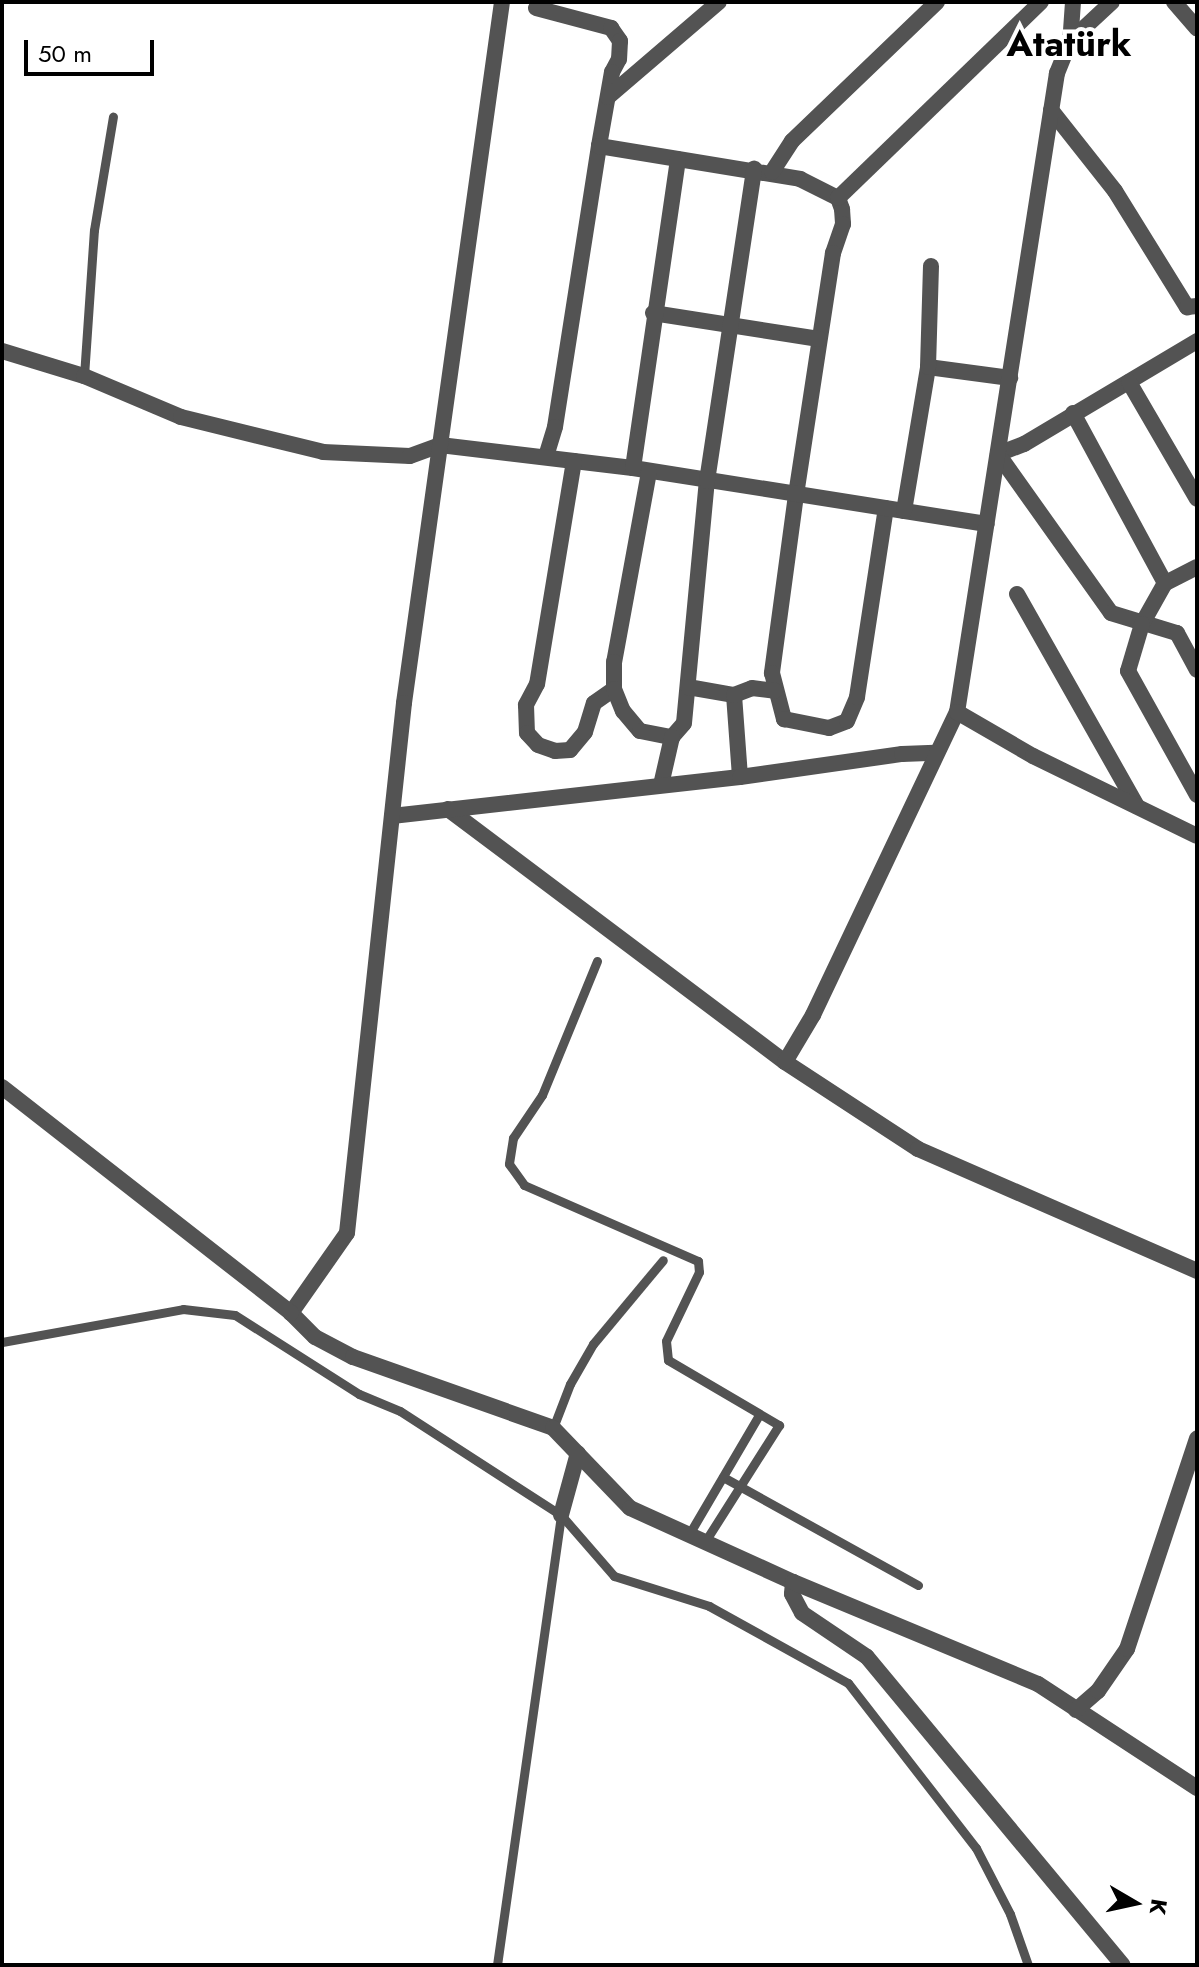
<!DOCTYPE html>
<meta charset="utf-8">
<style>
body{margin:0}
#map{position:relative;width:1199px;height:1967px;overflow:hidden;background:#fff;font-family:Jost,sans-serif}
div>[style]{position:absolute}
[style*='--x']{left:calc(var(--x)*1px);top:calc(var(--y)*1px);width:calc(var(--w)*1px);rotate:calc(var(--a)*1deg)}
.service>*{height:9px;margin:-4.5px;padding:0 4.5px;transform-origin:4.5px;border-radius:4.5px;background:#535353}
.minor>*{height:16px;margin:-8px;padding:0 8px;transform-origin:8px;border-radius:8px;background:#535353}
.tertiary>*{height:16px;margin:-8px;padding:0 8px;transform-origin:8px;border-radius:8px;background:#535353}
span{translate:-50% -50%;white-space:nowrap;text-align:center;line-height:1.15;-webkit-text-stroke:8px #fff;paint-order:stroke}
.district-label{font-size:36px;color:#000;font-weight:700}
.frame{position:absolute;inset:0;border:4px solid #000;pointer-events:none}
.north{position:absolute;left:1095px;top:1863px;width:80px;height:80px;-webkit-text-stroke:6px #fff;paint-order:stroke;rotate:99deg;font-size:22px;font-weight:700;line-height:32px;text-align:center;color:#000}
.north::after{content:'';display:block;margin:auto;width:28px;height:36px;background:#000;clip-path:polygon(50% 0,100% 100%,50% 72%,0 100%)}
.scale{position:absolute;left:24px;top:40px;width:130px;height:36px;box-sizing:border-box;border:4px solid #000;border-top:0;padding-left:10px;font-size:24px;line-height:28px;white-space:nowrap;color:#000;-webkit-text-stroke:6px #fff;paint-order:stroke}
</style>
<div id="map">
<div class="service">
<i style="--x:84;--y:376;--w:146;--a:-86.1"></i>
<i style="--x:94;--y:230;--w:115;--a:-80.5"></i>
<i style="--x:597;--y:961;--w:145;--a:112.3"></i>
<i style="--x:542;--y:1095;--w:52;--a:124"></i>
<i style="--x:513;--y:1138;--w:26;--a:99"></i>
<i style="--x:509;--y:1164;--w:26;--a:54"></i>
<i style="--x:524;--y:1185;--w:190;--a:23.6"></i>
<i style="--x:698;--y:1261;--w:11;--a:85"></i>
<i style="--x:699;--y:1272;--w:76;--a:115.6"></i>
<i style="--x:666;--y:1341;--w:19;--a:84"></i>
<i style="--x:668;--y:1360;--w:129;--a:30.4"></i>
<i style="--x:779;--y:1425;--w:140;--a:122.4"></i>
<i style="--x:2;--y:1342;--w:184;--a:-10.3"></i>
<i style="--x:183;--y:1309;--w:52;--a:6.6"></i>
<i style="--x:235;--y:1315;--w:147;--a:32.5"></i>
<i style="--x:359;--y:1394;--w:44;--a:22.5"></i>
<i style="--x:400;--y:1411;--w:192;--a:32.9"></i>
<i style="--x:561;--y:1515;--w:81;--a:49"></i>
<i style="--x:614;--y:1576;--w:100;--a:17.5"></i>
<i style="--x:709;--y:1606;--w:159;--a:29"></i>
<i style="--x:848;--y:1683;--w:209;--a:52.2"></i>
<i style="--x:976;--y:1848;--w:74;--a:62.7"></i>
<i style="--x:1010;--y:1914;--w:54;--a:70.6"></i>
<i style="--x:553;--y:1428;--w:47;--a:-68.9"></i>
<i style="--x:570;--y:1384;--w:46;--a:-60.1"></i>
<i style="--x:593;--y:1344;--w:109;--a:-50.2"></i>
<i style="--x:723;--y:1477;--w:223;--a:29"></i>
<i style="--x:688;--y:1536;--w:140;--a:-59.6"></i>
<i style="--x:497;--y:1965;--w:455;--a:-81.9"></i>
</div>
<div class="minor">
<i style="--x:1174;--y:2;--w:35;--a:49"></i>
<i style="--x:536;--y:8;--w:78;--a:14.9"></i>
<i style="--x:611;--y:28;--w:16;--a:55"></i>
<i style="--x:620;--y:41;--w:18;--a:93"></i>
<i style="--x:619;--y:59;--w:15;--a:118"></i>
<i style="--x:612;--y:72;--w:75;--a:100"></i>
<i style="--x:599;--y:146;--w:284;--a:98.9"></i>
<i style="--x:555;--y:427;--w:31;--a:107"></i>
<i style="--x:1070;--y:41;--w:57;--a:-42.9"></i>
<i style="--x:608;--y:97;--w:146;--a:-40.6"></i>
<i style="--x:1051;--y:110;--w:103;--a:51.7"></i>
<i style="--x:1115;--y:191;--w:137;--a:58.2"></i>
<i style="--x:1187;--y:307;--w:10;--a:-6"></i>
<i style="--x:599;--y:146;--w:204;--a:9.3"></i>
<i style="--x:800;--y:179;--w:42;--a:26.6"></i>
<i style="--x:838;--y:198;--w:12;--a:70"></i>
<i style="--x:842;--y:209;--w:15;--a:86"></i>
<i style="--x:843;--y:224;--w:31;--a:109"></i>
<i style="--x:833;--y:253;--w:245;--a:98.7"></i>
<i style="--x:796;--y:495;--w:180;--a:97.7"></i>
<i style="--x:772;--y:673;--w:48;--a:75.4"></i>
<i style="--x:784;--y:719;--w:46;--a:11.3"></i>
<i style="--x:829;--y:728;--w:19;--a:-21"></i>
<i style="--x:847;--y:721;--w:26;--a:-67"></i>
<i style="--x:857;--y:697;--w:191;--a:-81.3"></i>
<i style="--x:772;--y:172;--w:37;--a:-57"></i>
<i style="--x:792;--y:141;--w:201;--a:-43.8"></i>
<i style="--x:838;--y:198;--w:282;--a:-44"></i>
<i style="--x:653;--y:313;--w:168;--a:8.9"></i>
<i style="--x:1197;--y:341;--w:201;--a:149.2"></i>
<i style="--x:1024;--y:444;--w:28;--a:159"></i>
<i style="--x:998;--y:454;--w:195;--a:54.6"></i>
<i style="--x:1111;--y:613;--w:69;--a:16.9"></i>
<i style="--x:1177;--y:633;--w:42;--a:61.6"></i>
<i style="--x:2;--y:351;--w:86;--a:17"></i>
<i style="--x:84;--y:376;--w:105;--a:22.9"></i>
<i style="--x:181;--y:417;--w:146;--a:13.8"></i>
<i style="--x:323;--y:452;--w:87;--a:2.6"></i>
<i style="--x:410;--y:456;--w:32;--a:-20"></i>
<i style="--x:440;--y:445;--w:194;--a:6.8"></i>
<i style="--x:633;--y:468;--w:358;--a:9"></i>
<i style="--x:928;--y:367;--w:83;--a:7.6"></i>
<i style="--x:1129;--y:382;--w:135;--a:59.8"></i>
<i style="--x:1073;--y:413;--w:193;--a:61.6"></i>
<i style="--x:574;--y:461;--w:226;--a:99.4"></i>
<i style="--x:537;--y:684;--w:24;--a:118"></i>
<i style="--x:526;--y:705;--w:28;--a:88"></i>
<i style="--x:527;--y:733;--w:16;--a:47"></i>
<i style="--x:538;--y:745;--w:18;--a:19"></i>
<i style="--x:555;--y:751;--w:15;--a:-4"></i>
<i style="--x:570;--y:750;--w:23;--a:-50"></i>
<i style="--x:585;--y:732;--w:30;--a:-73"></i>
<i style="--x:594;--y:703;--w:24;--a:-35"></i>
<i style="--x:633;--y:468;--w:312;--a:-81.7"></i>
<i style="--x:649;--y:472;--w:193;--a:100.4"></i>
<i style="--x:614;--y:662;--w:27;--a:90"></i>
<i style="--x:614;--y:689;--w:24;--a:68"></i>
<i style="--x:623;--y:711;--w:26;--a:50"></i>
<i style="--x:640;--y:731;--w:33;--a:11"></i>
<i style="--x:672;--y:737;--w:18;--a:-49"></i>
<i style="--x:684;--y:723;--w:243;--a:-84.6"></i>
<i style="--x:707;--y:481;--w:316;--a:-81.4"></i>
<i style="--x:904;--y:511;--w:146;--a:-80.5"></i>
<i style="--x:928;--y:367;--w:101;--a:-88.3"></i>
<i style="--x:1197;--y:567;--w:36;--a:153"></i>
<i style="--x:1165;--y:583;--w:47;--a:119.3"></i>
<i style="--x:1142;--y:624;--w:49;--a:106.6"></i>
<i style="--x:1128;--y:671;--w:142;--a:60.9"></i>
<i style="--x:1017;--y:594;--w:244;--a:60.5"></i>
<i style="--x:688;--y:687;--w:47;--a:9.9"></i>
<i style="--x:734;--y:695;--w:82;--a:85.8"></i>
<i style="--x:734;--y:695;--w:19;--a:-21"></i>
<i style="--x:752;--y:688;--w:23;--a:7"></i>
<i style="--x:661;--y:785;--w:49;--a:-77.1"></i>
<i style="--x:448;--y:809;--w:421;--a:36.9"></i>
<i style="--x:785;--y:1062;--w:159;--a:33.2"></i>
<i style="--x:918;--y:1149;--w:305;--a:23.6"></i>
<i style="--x:392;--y:816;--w:350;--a:-6.4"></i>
<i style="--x:740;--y:777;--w:164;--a:-8.1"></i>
<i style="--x:902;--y:754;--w:33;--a:-2"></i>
<i style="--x:785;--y:1062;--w:55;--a:-59.2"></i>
<i style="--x:813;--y:1015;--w:335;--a:-64.6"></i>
<i style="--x:561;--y:1515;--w:64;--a:-74.7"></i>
</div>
<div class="tertiary">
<i style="--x:502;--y:2;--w:708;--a:97.96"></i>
<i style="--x:404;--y:703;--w:533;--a:96.14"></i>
<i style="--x:347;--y:1233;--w:98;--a:125"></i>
<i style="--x:291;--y:1313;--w:34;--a:45"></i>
<i style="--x:315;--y:1337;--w:43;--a:27.8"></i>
<i style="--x:353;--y:1357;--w:212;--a:19.5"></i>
<i style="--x:553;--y:1428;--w:111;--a:46.1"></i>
<i style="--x:630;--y:1508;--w:179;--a:24.4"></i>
<i style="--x:793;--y:1582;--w:12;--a:95"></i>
<i style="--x:792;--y:1594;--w:21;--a:62"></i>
<i style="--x:802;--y:1613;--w:78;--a:34.1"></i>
<i style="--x:867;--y:1657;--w:400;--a:50.3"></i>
<i style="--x:1073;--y:2;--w:39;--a:94"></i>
<i style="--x:1070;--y:41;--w:35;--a:112"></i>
<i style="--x:1057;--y:73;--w:647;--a:98.89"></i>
<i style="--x:957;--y:712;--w:88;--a:30.1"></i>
<i style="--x:1033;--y:756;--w:182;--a:26"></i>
<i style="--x:2;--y:1087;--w:367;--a:38"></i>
<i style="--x:793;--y:1582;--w:265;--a:22.6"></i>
<i style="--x:1038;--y:1684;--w:190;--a:33.2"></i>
<i style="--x:1076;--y:1710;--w:29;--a:-41"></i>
<i style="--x:1098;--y:1691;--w:51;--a:-55.4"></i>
<i style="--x:1127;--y:1649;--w:222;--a:-71.6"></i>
</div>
<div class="district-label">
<span style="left:1069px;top:44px">Atatürk</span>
</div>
<div class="frame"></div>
<div class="north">K</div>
<div class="scale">50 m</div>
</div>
